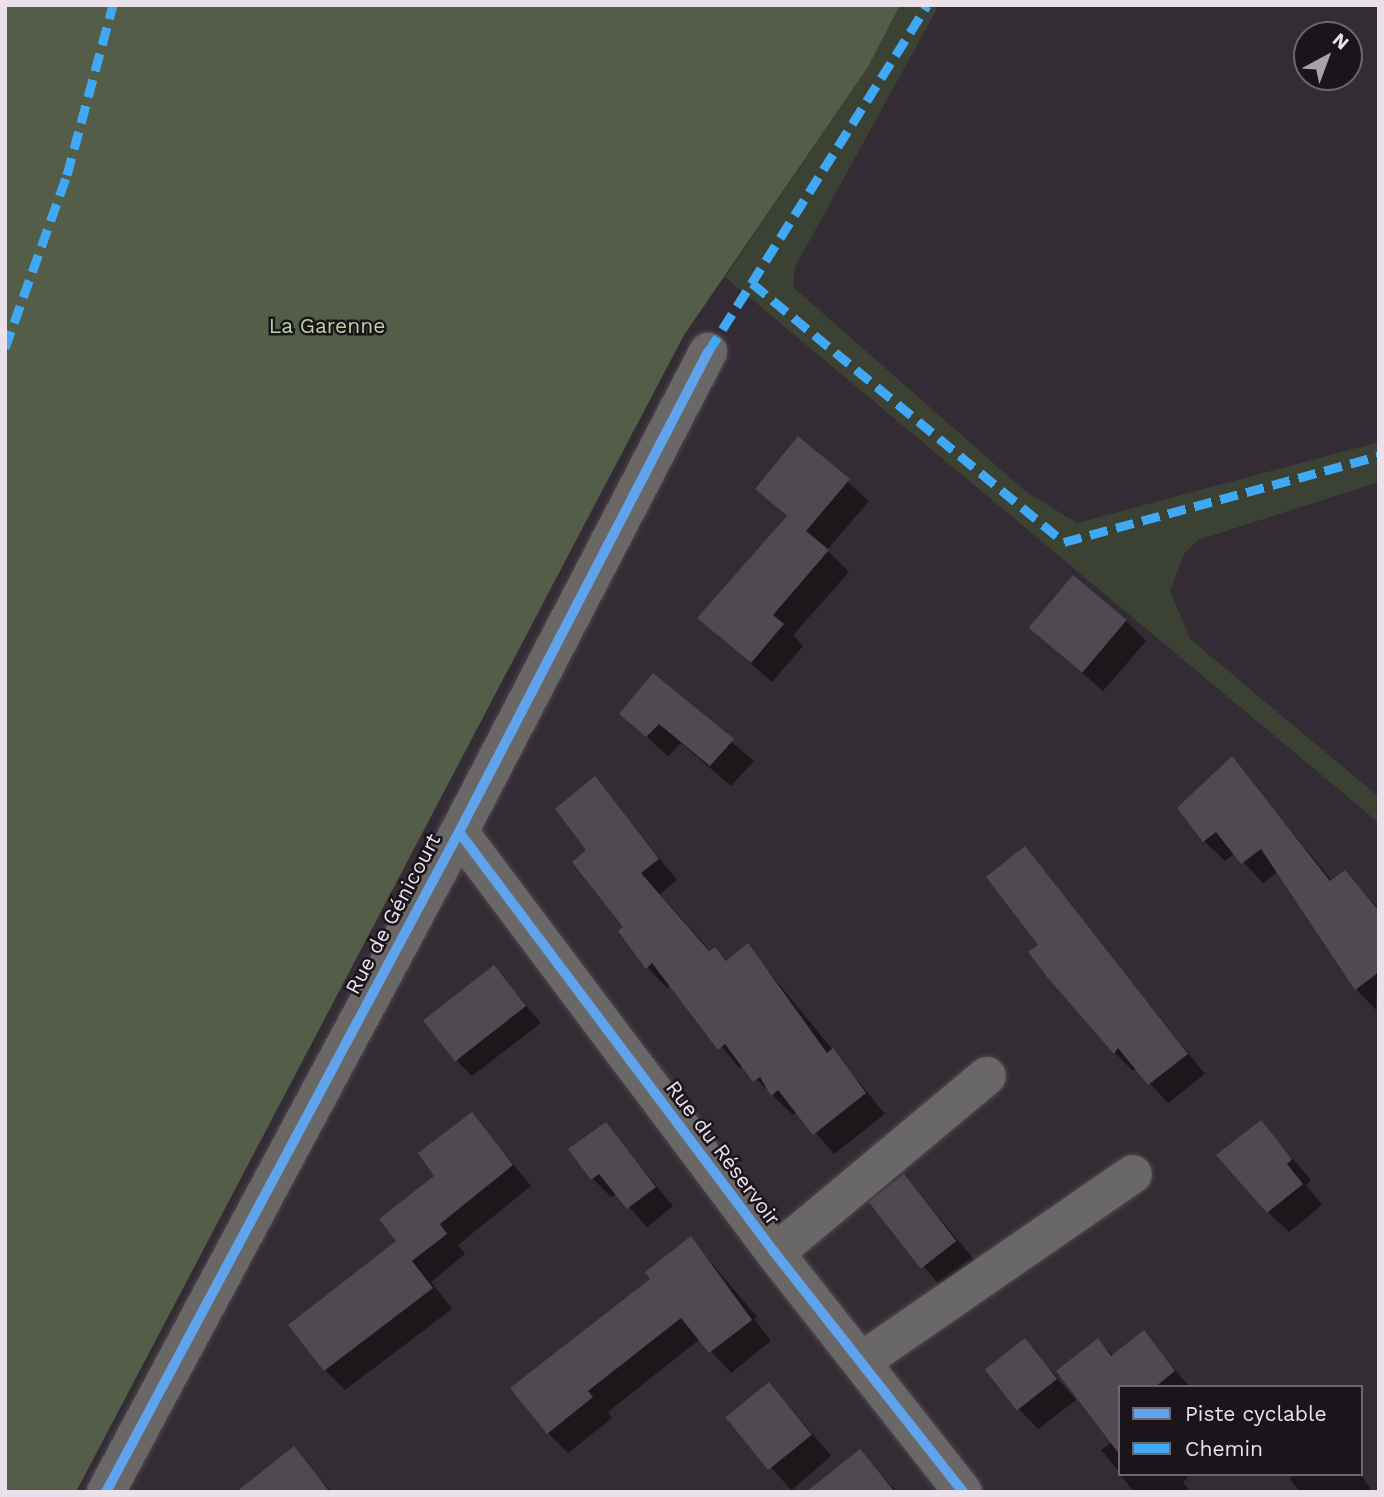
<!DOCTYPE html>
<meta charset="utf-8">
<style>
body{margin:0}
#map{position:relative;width:1384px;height:1497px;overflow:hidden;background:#342c34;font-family:"Work Sans",sans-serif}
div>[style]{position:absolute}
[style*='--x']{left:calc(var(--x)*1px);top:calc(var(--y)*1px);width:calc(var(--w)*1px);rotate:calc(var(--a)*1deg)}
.green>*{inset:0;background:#3c4233}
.forest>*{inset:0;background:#535d47}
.shadow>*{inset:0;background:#0007;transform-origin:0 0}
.building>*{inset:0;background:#514952;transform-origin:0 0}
.roads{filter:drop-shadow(0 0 2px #504a50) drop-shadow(0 0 2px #504a50)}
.minor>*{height:38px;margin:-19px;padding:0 19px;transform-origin:19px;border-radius:19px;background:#6a6767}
.quiet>*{height:9px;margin-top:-4.5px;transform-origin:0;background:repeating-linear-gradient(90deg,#3fa9f5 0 18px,transparent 0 27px)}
.cycleway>*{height:10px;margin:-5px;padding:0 5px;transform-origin:5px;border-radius:5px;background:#60a3ed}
span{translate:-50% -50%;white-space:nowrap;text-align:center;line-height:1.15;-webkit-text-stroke:5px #1a141b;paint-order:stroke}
.park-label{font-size:21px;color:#b8d19e}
.street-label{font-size:21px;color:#eae1eb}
.frame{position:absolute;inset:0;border:7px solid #eae1eb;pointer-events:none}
.legend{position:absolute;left:1118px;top:1385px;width:245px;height:91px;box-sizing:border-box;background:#1a141b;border:2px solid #6d666e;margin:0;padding:9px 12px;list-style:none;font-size:21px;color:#eae1eb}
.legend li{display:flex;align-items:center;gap:14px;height:35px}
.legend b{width:35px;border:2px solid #6d666e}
.north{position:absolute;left:1293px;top:21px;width:70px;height:70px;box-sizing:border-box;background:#1a141b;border:2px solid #6d666e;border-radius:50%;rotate:41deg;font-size:19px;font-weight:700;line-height:28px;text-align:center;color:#eae1eb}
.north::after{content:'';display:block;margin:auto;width:24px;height:32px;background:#aaa2ab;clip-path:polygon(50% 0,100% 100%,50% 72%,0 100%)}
</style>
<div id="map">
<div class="green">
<i style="clip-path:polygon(900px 5px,939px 5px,795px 267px,793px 287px,1025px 491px,1077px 523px,1379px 442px,1379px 482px,1198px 540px,1184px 554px,1170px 591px,1190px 639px,1379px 797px,1379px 823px,725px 277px,868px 67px)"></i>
</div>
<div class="forest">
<i style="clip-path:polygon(5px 5px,900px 5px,868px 67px,684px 335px,76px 1492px,5px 1492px)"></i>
</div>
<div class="shadow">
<i style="clip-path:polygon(798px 439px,869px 501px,827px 550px,849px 572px,793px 635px,803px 646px,772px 682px,699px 618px,788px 518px,757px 488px)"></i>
<i style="clip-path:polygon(1126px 621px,1146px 641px,1103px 691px,1031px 628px)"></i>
<i style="clip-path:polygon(653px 676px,754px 761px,731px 786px,681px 743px,668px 756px,621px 713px)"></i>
<i style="clip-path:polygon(1232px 759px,1333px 882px,1345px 872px,1379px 909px,1376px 1010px,1356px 989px,1278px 872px,1263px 883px,1235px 853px,1225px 861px,1204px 841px)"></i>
<i style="clip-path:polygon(595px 779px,677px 880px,660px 894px,711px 952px,715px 949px,728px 962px,748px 946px,885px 1114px,834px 1154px,797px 1111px,793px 1115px,743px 1066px,740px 1069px,671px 985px,667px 988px,647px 967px,588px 851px)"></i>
<i style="clip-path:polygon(1024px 849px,1205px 1074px,1168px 1103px,1136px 1068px,1133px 1071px,1115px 1053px,1049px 976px)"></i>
<i style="clip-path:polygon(493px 967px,541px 1023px,472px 1076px,457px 1061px)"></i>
<i style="clip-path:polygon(472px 1114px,531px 1186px,458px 1245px,465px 1254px,431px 1282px,452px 1309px,345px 1390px,325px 1370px)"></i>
<i style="clip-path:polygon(1261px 1122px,1311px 1180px,1306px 1185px,1322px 1205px,1289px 1232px,1268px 1212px)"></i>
<i style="clip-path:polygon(606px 1125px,673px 1206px,647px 1227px,617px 1194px,611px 1197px,592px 1178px)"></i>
<i style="left:904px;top:1176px;width:113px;height:43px;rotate:50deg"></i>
<i style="clip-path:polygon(691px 1239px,757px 1317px,754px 1319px,771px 1341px,731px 1373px,700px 1339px,608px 1412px,612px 1418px,568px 1453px,548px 1433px,653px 1279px)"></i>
<i style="clip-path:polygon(1143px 1333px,1190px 1387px,1120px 1387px,1120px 1473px,1101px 1450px,1112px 1442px,1098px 1340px,1113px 1356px)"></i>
<i style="clip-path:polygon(1025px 1340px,1076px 1400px,1038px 1429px,1018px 1408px)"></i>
<i style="left:769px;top:1384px;width:95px;height:53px;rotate:49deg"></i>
<i style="clip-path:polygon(294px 1449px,332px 1492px,244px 1492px)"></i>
<i style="clip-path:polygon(860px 1452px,897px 1492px,818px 1492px)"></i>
<i style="clip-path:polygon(1120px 1474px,1191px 1474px,1183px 1482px,1190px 1492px,1134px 1492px)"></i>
<i style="clip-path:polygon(1294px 1474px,1360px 1474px,1373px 1492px,1300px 1492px,1289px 1478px)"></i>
</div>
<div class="building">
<i style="clip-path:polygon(798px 436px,850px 479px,806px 531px,829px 550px,773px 615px,784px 624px,751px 663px,697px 618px,787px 516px,755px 489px)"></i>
<i style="left:1073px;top:575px;width:70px;height:69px;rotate:40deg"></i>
<i style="clip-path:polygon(653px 673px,734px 739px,710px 766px,659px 724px,646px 737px,619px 714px)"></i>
<i style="clip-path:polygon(1232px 756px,1330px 881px,1345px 870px,1379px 911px,1379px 972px,1355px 990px,1261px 849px,1241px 864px,1216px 832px,1203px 842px,1177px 808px)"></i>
<i style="clip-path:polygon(595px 776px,659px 859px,641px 873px,709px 951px,715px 947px,726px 961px,748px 943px,827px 1053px,833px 1048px,866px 1093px,813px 1135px,778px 1090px,771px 1096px,760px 1077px,753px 1082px,725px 1044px,718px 1050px,652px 963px,646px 969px,618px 931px,623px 927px,572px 862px,586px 850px,555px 809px)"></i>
<i style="clip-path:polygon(1025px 846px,1188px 1054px,1148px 1085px,1118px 1048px,1114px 1054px,1048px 978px,1028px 952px,1038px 945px,986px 877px)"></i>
<i style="left:494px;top:965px;width:52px;height:90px;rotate:52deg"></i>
<i style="clip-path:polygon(472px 1112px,513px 1165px,440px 1224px,447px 1234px,412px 1261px,433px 1288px,324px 1371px,288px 1325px,396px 1241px,379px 1219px,434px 1176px,418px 1153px)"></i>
<i style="clip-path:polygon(1261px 1120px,1292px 1159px,1287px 1164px,1303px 1184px,1267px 1213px,1216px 1155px)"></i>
<i style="clip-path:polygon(606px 1122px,656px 1187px,627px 1209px,599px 1174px,591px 1180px,568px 1149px)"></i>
<i style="left:904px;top:1174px;width:85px;height:45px;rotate:52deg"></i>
<i style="clip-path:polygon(691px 1236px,752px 1320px,709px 1353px,681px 1318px,588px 1391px,593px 1397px,547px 1434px,510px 1388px,650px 1279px,645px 1272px)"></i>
<i style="clip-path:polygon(1144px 1330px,1175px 1371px,1155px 1387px,1120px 1387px,1120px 1455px,1056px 1371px,1098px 1338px,1111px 1356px)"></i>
<i style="left:1025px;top:1338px;width:52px;height:51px;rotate:52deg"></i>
<i style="left:769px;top:1382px;width:68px;height:56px;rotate:51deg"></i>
<i style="clip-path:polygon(294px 1446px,330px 1492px,236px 1492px)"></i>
<i style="clip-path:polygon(860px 1449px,895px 1492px,806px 1492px)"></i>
</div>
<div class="roads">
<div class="minor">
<i style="--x:459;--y:832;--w:526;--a:53.11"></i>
<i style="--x:775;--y:1253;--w:304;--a:51.8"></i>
<i style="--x:775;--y:1253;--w:276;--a:-39.9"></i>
<i style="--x:862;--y:1361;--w:329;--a:-34.6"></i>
<i style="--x:106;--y:1492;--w:748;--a:-61.86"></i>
<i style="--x:459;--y:832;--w:541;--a:-62.58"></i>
</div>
</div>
<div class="quiet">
<i style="--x:752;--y:283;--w:405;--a:39.7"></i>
<i style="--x:1064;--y:542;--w:327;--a:-15.3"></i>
<i style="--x:5;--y:348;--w:184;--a:-70.3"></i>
<i style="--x:67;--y:175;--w:176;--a:-74.9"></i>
<i style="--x:708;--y:352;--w:410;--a:-57.7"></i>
</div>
<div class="cycleway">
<i style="--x:459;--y:832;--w:526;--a:53.11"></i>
<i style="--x:775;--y:1253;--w:304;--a:51.8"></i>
<i style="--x:106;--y:1492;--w:748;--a:-61.86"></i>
<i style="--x:459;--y:832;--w:541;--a:-62.58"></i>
</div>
<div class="park-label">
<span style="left:327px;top:326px">La Garenne</span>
</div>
<div class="street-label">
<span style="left:393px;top:914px;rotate:-62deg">Rue de Génicourt</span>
<span style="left:723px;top:1153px;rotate:53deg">Rue du Réservoir</span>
</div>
<div class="frame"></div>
<ul class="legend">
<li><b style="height:9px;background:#60a3ed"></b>Piste cyclable</li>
<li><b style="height:9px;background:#3fa9f5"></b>Chemin</li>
</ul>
<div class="north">N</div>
</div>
